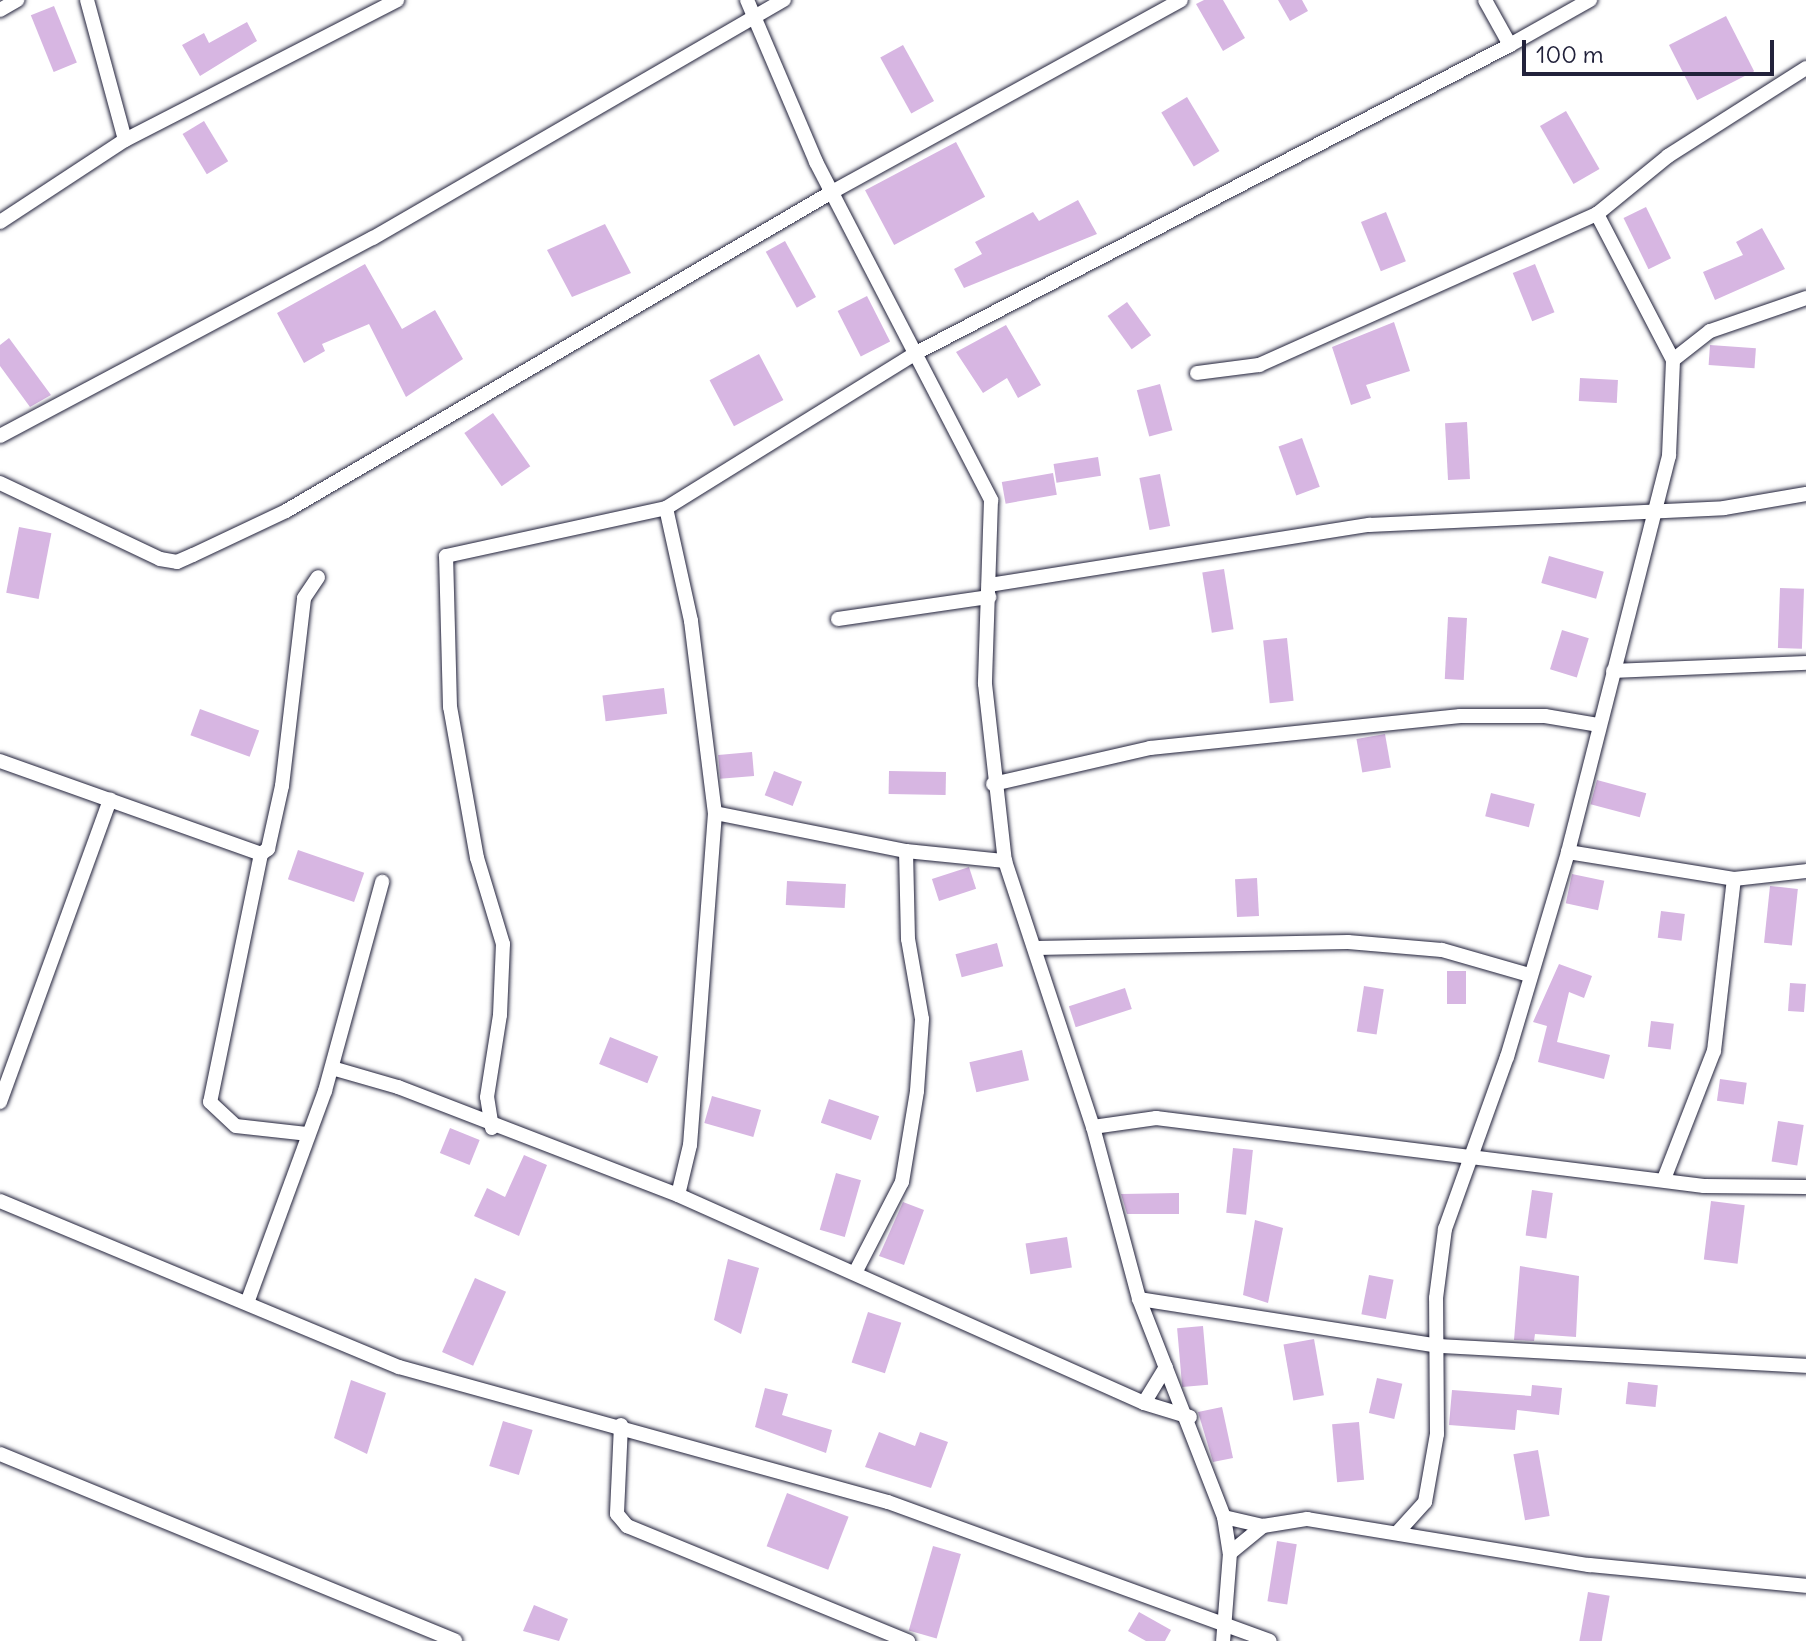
<!DOCTYPE html>
<style>
body{margin:0}
#map{position:relative;width:1806px;height:1641px;overflow:hidden;background:#fff;font-family:Delius,sans-serif}
div>[style]{position:absolute}
[style*='--x']{left:calc(var(--x)*1px);top:calc(var(--y)*1px);width:calc(var(--w)*1px);rotate:calc(var(--a)*1deg)}
.building>*{inset:0;background:#d7b6e2;transform-origin:0 0}
.roads{filter:drop-shadow(0 0 2px #22223b) drop-shadow(0 0 2px #22223b)}
.minor>*{height:14px;margin:-7px;padding:0 7px;transform-origin:7px;border-radius:7px;background:#fff}
span{translate:-50% -50%;white-space:nowrap;text-align:center;line-height:1.15;-webkit-text-stroke:7px #fff;paint-order:stroke}
.scale{position:absolute;left:1522px;top:40px;width:252px;height:36px;box-sizing:border-box;border:4px solid #22223b;border-top:0;padding-left:10px;font-size:24px;line-height:28px;white-space:nowrap;color:#22223b;-webkit-text-stroke:6px #fff;paint-order:stroke}
</style>
<div id="map">
<div class="building">
<i style="clip-path:polygon(1204px 0,1223px 0,1245px 38px,1223px 51px,1196px 4px)"></i>
<i style="clip-path:polygon(1278px 0,1302px 0,1308px 11px,1290px 21px)"></i>
<i style="left:54px;top:6px;width:61px;height:25px;rotate:68deg"></i>
<i style="left:1726px;top:16px;width:62px;height:64px;rotate:63deg"></i>
<i style="clip-path:polygon(247px 22px,257px 41px,200px 76px,182px 45px,204px 33px,209px 43px)"></i>
<i style="left:903px;top:45px;width:64px;height:26px;rotate:61deg"></i>
<i style="left:1187px;top:97px;width:63px;height:30px;rotate:59deg"></i>
<i style="left:1566px;top:111px;width:67px;height:30px;rotate:60deg"></i>
<i style="left:204px;top:121px;width:47px;height:25px;rotate:59deg"></i>
<i style="left:956px;top:142px;width:62px;height:103px;rotate:62deg"></i>
<i style="clip-path:polygon(1078px 200px,1097px 234px,964px 288px,954px 269px,982px 254px,975px 242px,1033px 212px,1039px 221px)"></i>
<i style="left:1646px;top:207px;width:57px;height:25px;rotate:64deg"></i>
<i style="left:1386px;top:212px;width:53px;height:27px;rotate:68deg"></i>
<i style="clip-path:polygon(605px 224px,631px 273px,572px 297px,547px 250px)"></i>
<i style="clip-path:polygon(1762px 228px,1785px 269px,1715px 300px,1703px 272px,1743px 255px,1736px 242px)"></i>
<i style="left:785px;top:241px;width:64px;height:22px;rotate:61deg"></i>
<i style="clip-path:polygon(365px 264px,402px 329px,435px 310px,463px 359px,406px 397px,369px 324px,322px 344px,325px 351px,304px 363px,277px 313px)"></i>
<i style="left:1535px;top:264px;width:52px;height:24px;rotate:68deg"></i>
<i style="left:867px;top:296px;width:51px;height:33px;rotate:63deg"></i>
<i style="left:1127px;top:302px;width:41px;height:24px;rotate:54deg"></i>
<i style="clip-path:polygon(1394px 322px,1410px 371px,1366px 385px,1371px 398px,1351px 405px,1332px 347px)"></i>
<i style="clip-path:polygon(1006px 325px,1041px 385px,1018px 398px,1007px 378px,983px 393px,956px 352px)"></i>
<i style="clip-path:polygon(9px 338px,51px 395px,30px 407px,0 366px,0 345px)"></i>
<i style="left:1710px;top:345px;width:46px;height:20px;rotate:4deg"></i>
<i style="left:759px;top:354px;width:52px;height:56px;rotate:62deg"></i>
<i style="left:1580px;top:378px;width:38px;height:23px;rotate:3deg"></i>
<i style="left:1160px;top:384px;width:48px;height:24px;rotate:75deg"></i>
<i style="left:493px;top:413px;width:65px;height:35px;rotate:55deg"></i>
<i style="left:1467px;top:422px;width:57px;height:22px;rotate:87deg"></i>
<i style="left:1302px;top:438px;width:52px;height:25px;rotate:70deg"></i>
<i style="left:1098px;top:457px;width:19px;height:45px;rotate:81deg"></i>
<i style="left:1053px;top:473px;width:22px;height:52px;rotate:80deg"></i>
<i style="left:1160px;top:474px;width:53px;height:21px;rotate:79deg"></i>
<i style="left:19px;top:527px;width:33px;height:67px;rotate:11deg"></i>
<i style="left:1549px;top:556px;width:57px;height:28px;rotate:16deg"></i>
<i style="left:1224px;top:569px;width:61px;height:22px;rotate:81deg"></i>
<i style="left:1780px;top:588px;width:24px;height:60px;rotate:2deg"></i>
<i style="left:1448px;top:617px;width:19px;height:62px;rotate:3deg"></i>
<i style="left:1562px;top:630px;width:28px;height:41px;rotate:17deg"></i>
<i style="left:1287px;top:638px;width:63px;height:24px;rotate:84deg"></i>
<i style="left:664px;top:688px;width:26px;height:62px;rotate:83deg"></i>
<i style="left:200px;top:709px;width:63px;height:28px;rotate:20deg"></i>
<i style="left:1385px;top:734px;width:34px;height:29px;rotate:80deg"></i>
<i style="left:752px;top:752px;width:24px;height:34px;rotate:85deg"></i>
<i style="left:774px;top:771px;width:30px;height:26px;rotate:21deg"></i>
<i style="left:889px;top:771px;width:57px;height:23px;rotate:1deg"></i>
<i style="left:1597px;top:780px;width:51px;height:25px;rotate:15deg"></i>
<i style="left:1491px;top:793px;width:45px;height:24px;rotate:14deg"></i>
<i style="left:298px;top:850px;width:70px;height:31px;rotate:19deg"></i>
<i style="left:969px;top:867px;width:23px;height:39px;rotate:72deg"></i>
<i style="left:1572px;top:874px;width:33px;height:30px;rotate:12deg"></i>
<i style="left:1257px;top:878px;width:38px;height:22px;rotate:87deg"></i>
<i style="left:787px;top:881px;width:59px;height:24px;rotate:3deg"></i>
<i style="left:1770px;top:886px;width:28px;height:57px;rotate:6deg"></i>
<i style="left:1661px;top:911px;width:24px;height:27px;rotate:7deg"></i>
<i style="left:997px;top:943px;width:24px;height:43px;rotate:75deg"></i>
<i style="clip-path:polygon(1559px 964px,1592px 976px,1584px 998px,1569px 992px,1557px 1042px,1610px 1055px,1604px 1079px,1538px 1062px,1547px 1026px,1533px 1022px)"></i>
<i style="left:1447px;top:971px;width:19px;height:33px"></i>
<i style="left:1790px;top:983px;width:16px;height:28px;rotate:4deg"></i>
<i style="left:1364px;top:986px;width:20px;height:46px;rotate:9deg"></i>
<i style="left:1125px;top:988px;width:22px;height:59px;rotate:72deg"></i>
<i style="left:1651px;top:1021px;width:23px;height:26px;rotate:7deg"></i>
<i style="left:610px;top:1037px;width:52px;height:29px;rotate:22deg"></i>
<i style="left:1022px;top:1050px;width:31px;height:54px;rotate:77deg"></i>
<i style="left:1720px;top:1079px;width:27px;height:22px;rotate:8deg"></i>
<i style="left:712px;top:1096px;width:51px;height:28px;rotate:16deg"></i>
<i style="left:829px;top:1099px;width:53px;height:25px;rotate:19deg"></i>
<i style="left:1778px;top:1121px;width:26px;height:41px;rotate:9deg"></i>
<i style="left:450px;top:1128px;width:32px;height:27px;rotate:22deg"></i>
<i style="left:1233px;top:1148px;width:20px;height:65px;rotate:6deg"></i>
<i style="clip-path:polygon(524px 1155px,547px 1165px,519px 1236px,474px 1216px,487px 1188px,505px 1197px)"></i>
<i style="left:836px;top:1173px;width:26px;height:59px;rotate:16deg"></i>
<i style="left:1532px;top:1190px;width:21px;height:46px;rotate:8deg"></i>
<i style="clip-path:polygon(1179px 1193px,1179px 1214px,1127px 1214px,1121px 1194px)"></i>
<i style="left:1711px;top:1201px;width:34px;height:59px;rotate:7deg"></i>
<i style="clip-path:polygon(903px 1202px,924px 1210px,904px 1265px,879px 1256px)"></i>
<i style="clip-path:polygon(1255px 1220px,1283px 1228px,1268px 1303px,1243px 1295px)"></i>
<i style="left:1067px;top:1237px;width:31px;height:42px;rotate:81deg"></i>
<i style="clip-path:polygon(728px 1259px,759px 1268px,741px 1334px,714px 1320px)"></i>
<i style="clip-path:polygon(1520px 1266px,1579px 1276px,1576px 1337px,1535px 1334px,1534px 1341px,1514px 1340px)"></i>
<i style="left:1369px;top:1275px;width:25px;height:40px;rotate:11deg"></i>
<i style="left:475px;top:1278px;width:34px;height:81px;rotate:24deg"></i>
<i style="left:868px;top:1312px;width:35px;height:53px;rotate:18deg"></i>
<i style="left:1203px;top:1326px;width:59px;height:26px;rotate:85deg"></i>
<i style="left:1314px;top:1339px;width:57px;height:31px;rotate:80deg"></i>
<i style="left:1377px;top:1378px;width:26px;height:36px;rotate:13deg"></i>
<i style="clip-path:polygon(351px 1380px,386px 1393px,367px 1454px,334px 1438px)"></i>
<i style="left:1628px;top:1382px;width:30px;height:22px;rotate:6deg"></i>
<i style="clip-path:polygon(1532px 1385px,1562px 1388px,1559px 1415px,1517px 1410px,1515px 1430px,1449px 1425px,1452px 1390px,1531px 1396px)"></i>
<i style="clip-path:polygon(765px 1388px,788px 1394px,782px 1415px,832px 1430px,826px 1453px,755px 1427px)"></i>
<i style="clip-path:polygon(1222px 1407px,1233px 1458px,1213px 1462px,1198px 1412px)"></i>
<i style="left:503px;top:1421px;width:31px;height:47px;rotate:17deg"></i>
<i style="left:1359px;top:1422px;width:58px;height:27px;rotate:85deg"></i>
<i style="clip-path:polygon(879px 1432px,915px 1446px,920px 1432px,948px 1442px,931px 1488px,865px 1467px)"></i>
<i style="left:1538px;top:1450px;width:67px;height:25px;rotate:80deg"></i>
<i style="left:787px;top:1493px;width:66px;height:57px;rotate:21deg"></i>
<i style="left:1277px;top:1541px;width:20px;height:61px;rotate:9deg"></i>
<i style="left:933px;top:1546px;width:29px;height:88px;rotate:16deg"></i>
<i style="left:1588px;top:1592px;width:22px;height:50px;rotate:10deg"></i>
<i style="clip-path:polygon(534px 1605px,568px 1619px,559px 1641px,523px 1631px)"></i>
<i style="clip-path:polygon(1139px 1612px,1171px 1630px,1165px 1641px,1146px 1641px,1128px 1631px)"></i>
</div>
<div class="roads">
<div class="minor">
<i style="--x:87;--y:0;--w:145;--a:74.8"></i>
<i style="--x:747;--y:0;--w:176;--a:66.9"></i>
<i style="--x:816;--y:162;--w:381;--a:62.6"></i>
<i style="--x:991;--y:500;--w:184;--a:91.9"></i>
<i style="--x:985;--y:684;--w:178;--a:83.6"></i>
<i style="--x:1005;--y:861;--w:280;--a:71.7"></i>
<i style="--x:1093;--y:1127;--w:178;--a:75"></i>
<i style="--x:1139;--y:1299;--w:234;--a:68.7"></i>
<i style="--x:1224;--y:1517;--w:36;--a:81"></i>
<i style="--x:1230;--y:1553;--w:88;--a:94.5"></i>
<i style="--x:0;--y:10;--w:20;--a:-30"></i>
<i style="--x:1510;--y:45;--w:92;--a:-29.4"></i>
<i style="--x:0;--y:222;--w:149;--a:-33.3"></i>
<i style="--x:125;--y:140;--w:306;--a:-27.2"></i>
<i style="--x:1673;--y:360;--w:165;--a:-117.5"></i>
<i style="--x:1597;--y:214;--w:92;--a:-39.2"></i>
<i style="--x:1668;--y:156;--w:164;--a:-32.5"></i>
<i style="--x:1197;--y:373;--w:63;--a:-7.4"></i>
<i style="--x:1259;--y:365;--w:370;--a:-24.1"></i>
<i style="--x:0;--y:436;--w:422;--a:-28"></i>
<i style="--x:373;--y:238;--w:475;--a:-30.1"></i>
<i style="--x:0;--y:483;--w:177;--a:25.4"></i>
<i style="--x:160;--y:559;--w:17;--a:10"></i>
<i style="--x:177;--y:562;--w:17;--a:-24"></i>
<i style="--x:193;--y:555;--w:103;--a:-25.3"></i>
<i style="--x:286;--y:511;--w:632;--a:-30.3"></i>
<i style="--x:832;--y:192;--w:398;--a:-28.8"></i>
<i style="--x:666;--y:508;--w:116;--a:77.5"></i>
<i style="--x:691;--y:621;--w:193;--a:82.9"></i>
<i style="--x:715;--y:813;--w:333;--a:94.3"></i>
<i style="--x:690;--y:1145;--w:51;--a:103.5"></i>
<i style="--x:989;--y:585;--w:385;--a:-9"></i>
<i style="--x:1369;--y:525;--w:355;--a:-2.7"></i>
<i style="--x:1724;--y:508;--w:83;--a:-9.7"></i>
<i style="--x:838;--y:619;--w:153;--a:-8.3"></i>
<i style="--x:1613;--y:671;--w:193;--a:-2.4"></i>
<i style="--x:0;--y:761;--w:277;--a:19.6"></i>
<i style="--x:261;--y:854;--w:9;--a:-36"></i>
<i style="--x:268;--y:849;--w:65;--a:-77.5"></i>
<i style="--x:282;--y:786;--w:189;--a:-83.3"></i>
<i style="--x:304;--y:598;--w:25;--a:-56"></i>
<i style="--x:993;--y:784;--w:161;--a:-12.9"></i>
<i style="--x:1150;--y:748;--w:312;--a:-5.9"></i>
<i style="--x:1460;--y:716;--w:85;--a:0"></i>
<i style="--x:1545;--y:716;--w:55;--a:9.5"></i>
<i style="--x:715;--y:813;--w:195;--a:11.3"></i>
<i style="--x:906;--y:851;--w:100;--a:5.8"></i>
<i style="--x:1568;--y:852;--w:168;--a:9.2"></i>
<i style="--x:1734;--y:879;--w:72;--a:-6.3"></i>
<i style="--x:261;--y:854;--w:253;--a:101.6"></i>
<i style="--x:210;--y:1102;--w:35;--a:43"></i>
<i style="--x:236;--y:1126;--w:71;--a:6.4"></i>
<i style="--x:1036;--y:948;--w:312;--a:-1.1"></i>
<i style="--x:1348;--y:942;--w:94;--a:4.9"></i>
<i style="--x:1442;--y:950;--w:91;--a:16"></i>
<i style="--x:332;--y:1068;--w:69;--a:16.1"></i>
<i style="--x:398;--y:1087;--w:300;--a:21.1"></i>
<i style="--x:678;--y:1195;--w:510;--a:24.05"></i>
<i style="--x:1144;--y:1403;--w:48;--a:16.9"></i>
<i style="--x:0;--y:1102;--w:322;--a:-70"></i>
<i style="--x:1093;--y:1127;--w:64;--a:-8.1"></i>
<i style="--x:1156;--y:1118;--w:552;--a:7.07"></i>
<i style="--x:1704;--y:1186;--w:102;--a:0.6"></i>
<i style="--x:492;--y:1128;--w:31;--a:-99"></i>
<i style="--x:487;--y:1097;--w:83;--a:-81"></i>
<i style="--x:500;--y:1015;--w:71;--a:-87.6"></i>
<i style="--x:503;--y:944;--w:90;--a:-106.8"></i>
<i style="--x:477;--y:858;--w:153;--a:-100.1"></i>
<i style="--x:450;--y:707;--w:151;--a:-91.5"></i>
<i style="--x:446;--y:556;--w:225;--a:-12.3"></i>
<i style="--x:666;--y:508;--w:296;--a:-31.8"></i>
<i style="--x:918;--y:352;--w:667;--a:-27.41"></i>
<i style="--x:1510;--y:45;--w:51;--a:-119.1"></i>
<i style="--x:1664;--y:1179;--w:137;--a:-68.7"></i>
<i style="--x:1714;--y:1051;--w:173;--a:-83.4"></i>
<i style="--x:0;--y:1201;--w:432;--a:22.6"></i>
<i style="--x:399;--y:1367;--w:507;--a:15.43"></i>
<i style="--x:888;--y:1502;--w:406;--a:20"></i>
<i style="--x:856;--y:1271;--w:100;--a:-62.7"></i>
<i style="--x:902;--y:1182;--w:92;--a:-80.6"></i>
<i style="--x:917;--y:1091;--w:72;--a:-86"></i>
<i style="--x:922;--y:1019;--w:81;--a:-99.9"></i>
<i style="--x:908;--y:939;--w:88;--a:-91.3"></i>
<i style="--x:1139;--y:1299;--w:305;--a:8.9"></i>
<i style="--x:1440;--y:1346;--w:367;--a:3.1"></i>
<i style="--x:247;--y:1303;--w:226;--a:-69.8"></i>
<i style="--x:325;--y:1091;--w:217;--a:-74.7"></i>
<i style="--x:1144;--y:1403;--w:42;--a:-58.6"></i>
<i style="--x:621;--y:1425;--w:89;--a:92.6"></i>
<i style="--x:617;--y:1514;--w:16;--a:50"></i>
<i style="--x:627;--y:1526;--w:304;--a:22.3"></i>
<i style="--x:0;--y:1454;--w:492;--a:22.3"></i>
<i style="--x:1224;--y:1517;--w:40;--a:13"></i>
<i style="--x:1397;--y:1533;--w:42;--a:-47.9"></i>
<i style="--x:1425;--y:1502;--w:69;--a:-80"></i>
<i style="--x:1437;--y:1434;--w:136;--a:-90.4"></i>
<i style="--x:1436;--y:1298;--w:70;--a:-82.6"></i>
<i style="--x:1445;--y:1229;--w:183;--a:-70.2"></i>
<i style="--x:1507;--y:1057;--w:214;--a:-73.4"></i>
<i style="--x:1568;--y:852;--w:409;--a:-75.7"></i>
<i style="--x:1669;--y:456;--w:96;--a:-87.6"></i>
<i style="--x:1673;--y:360;--w:47;--a:-38.1"></i>
<i style="--x:1710;--y:331;--w:102;--a:-19"></i>
<i style="--x:1230;--y:1553;--w:43;--a:-39.3"></i>
<i style="--x:1263;--y:1526;--w:45;--a:-9"></i>
<i style="--x:1307;--y:1519;--w:286;--a:9.3"></i>
<i style="--x:1589;--y:1565;--w:218;--a:5.5"></i>
</div>
</div>
<div class="scale">100 m</div>
</div>
